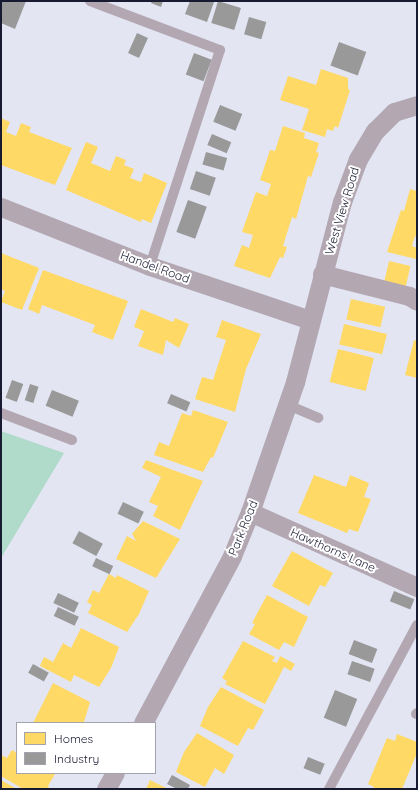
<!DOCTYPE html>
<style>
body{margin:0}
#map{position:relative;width:418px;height:790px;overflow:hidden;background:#e3e5f3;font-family:Quicksand,sans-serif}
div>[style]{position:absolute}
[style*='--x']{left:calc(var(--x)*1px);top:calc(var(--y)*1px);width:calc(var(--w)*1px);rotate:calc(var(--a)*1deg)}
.green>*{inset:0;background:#b0dac9}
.homes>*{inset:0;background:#ffd966;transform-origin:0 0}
.industry>*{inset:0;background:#999;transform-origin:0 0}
.service>*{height:10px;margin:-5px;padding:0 5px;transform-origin:5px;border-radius:5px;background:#b3a8b2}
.minor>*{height:19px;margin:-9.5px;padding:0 9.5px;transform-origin:9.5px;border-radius:9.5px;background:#b3a8b2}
span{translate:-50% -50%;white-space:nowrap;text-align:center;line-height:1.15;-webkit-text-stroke:4px #fff;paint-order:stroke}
.street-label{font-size:12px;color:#181a31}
.frame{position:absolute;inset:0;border:2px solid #181a31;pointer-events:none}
.legend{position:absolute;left:16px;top:722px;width:140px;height:52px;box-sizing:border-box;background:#fff;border:1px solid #a3a3ad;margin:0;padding:5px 7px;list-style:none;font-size:12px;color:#181a31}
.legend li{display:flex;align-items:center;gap:8px;height:20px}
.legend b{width:20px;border:1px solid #a3a3ad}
</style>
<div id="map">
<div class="green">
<i style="clip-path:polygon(1px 431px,64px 453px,1px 558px)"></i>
</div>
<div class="homes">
<i style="clip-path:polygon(321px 69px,348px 78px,348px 89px,350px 90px,338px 128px,335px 126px,333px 131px,327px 129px,325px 137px,302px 130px,309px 109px,280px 100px,288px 76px,316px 85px)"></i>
<i style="clip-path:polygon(1px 118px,10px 122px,6px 132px,16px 136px,21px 123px,31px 127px,29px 132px,72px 148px,55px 185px,1px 165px)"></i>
<i style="clip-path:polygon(283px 126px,305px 133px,304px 138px,319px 143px,316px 152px,319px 153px,311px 177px,308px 176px,296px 219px,292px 217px,283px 246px,287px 247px,283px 258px,280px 257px,270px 278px,234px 266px,242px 245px,249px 248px,253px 235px,242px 232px,256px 192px,267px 196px,271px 184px,260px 180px,270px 150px,275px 151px)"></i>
<i style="clip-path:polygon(86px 142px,98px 147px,91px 163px,110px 171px,116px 156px,126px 160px,124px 165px,134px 169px,130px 178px,141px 182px,144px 173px,167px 183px,151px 223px,142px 219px,141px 222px,66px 190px)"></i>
<i style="clip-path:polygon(410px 189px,417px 191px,417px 237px,415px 236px,412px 246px,417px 248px,416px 259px,387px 252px,401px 210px,404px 211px)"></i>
<i style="clip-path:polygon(1px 253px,39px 268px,22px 310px,1px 302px,5px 291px,1px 289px)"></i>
<i style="left:389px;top:261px;width:22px;height:21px;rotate:13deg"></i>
<i style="clip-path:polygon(43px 270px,128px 301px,113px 340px,92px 332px,95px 325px,42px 305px,39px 314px,28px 309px)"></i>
<i style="left:351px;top:299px;width:35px;height:21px;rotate:13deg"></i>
<i style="clip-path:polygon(141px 309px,173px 322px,175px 318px,189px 324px,179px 348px,166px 340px,163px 355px,138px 346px,144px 331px,134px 327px)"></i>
<i style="clip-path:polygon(222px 320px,261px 334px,246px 369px,235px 412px,195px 399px,202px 377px,213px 380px,226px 340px,216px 337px)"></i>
<i style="left:344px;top:324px;width:44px;height:21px;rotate:13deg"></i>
<i style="clip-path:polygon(414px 340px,417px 341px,417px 378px,405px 375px)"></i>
<i style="left:338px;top:349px;width:37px;height:34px;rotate:14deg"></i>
<i style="clip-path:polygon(193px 410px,228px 422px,213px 458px,211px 457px,203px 472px,154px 455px,159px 442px,169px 446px,182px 413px,191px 416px)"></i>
<i style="clip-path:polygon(146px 460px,203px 481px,180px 530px,153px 516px,158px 506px,149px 502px,161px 477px,142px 468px)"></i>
<i style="clip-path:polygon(314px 475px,346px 487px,350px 475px,369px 483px,364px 497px,371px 499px,358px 532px,349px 529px,347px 533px,298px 513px)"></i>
<i style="clip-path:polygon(143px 521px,180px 539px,156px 578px,116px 559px,127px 536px,136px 541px,132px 534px)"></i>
<i style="clip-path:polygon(292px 551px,333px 573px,325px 587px,320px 585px,309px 606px,272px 586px)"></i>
<i style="clip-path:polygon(109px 574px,116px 578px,117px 575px,149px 591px,139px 614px,127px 632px,88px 613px,92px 605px,87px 602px,93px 590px,99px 593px)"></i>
<i style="clip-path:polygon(267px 595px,308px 617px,294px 647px,284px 642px,279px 650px,249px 634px,255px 624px,252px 623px)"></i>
<i style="clip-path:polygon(81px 628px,119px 647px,111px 668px,99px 687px,74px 675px,71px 682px,40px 666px,44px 657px,53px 662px,63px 643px,71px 648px)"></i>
<i style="clip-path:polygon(243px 641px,275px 657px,272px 661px,277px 663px,280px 656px,295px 664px,291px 671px,284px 667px,265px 704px,225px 684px,227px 681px,222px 678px)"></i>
<i style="clip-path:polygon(53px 683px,90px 702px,84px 722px,33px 723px)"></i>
<i style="clip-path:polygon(221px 687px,264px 710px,253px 730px,248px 728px,238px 746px,200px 726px,208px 707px)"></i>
<i style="clip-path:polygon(197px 733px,234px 755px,224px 774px,215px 768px,205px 787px,176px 772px,184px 752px)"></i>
<i style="clip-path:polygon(397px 734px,417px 742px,417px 753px,402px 789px,373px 789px,374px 787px,368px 784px,387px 738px,395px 741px)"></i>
<i style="clip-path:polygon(12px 750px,17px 753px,17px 773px,55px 774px,48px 786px,50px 789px,23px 789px,1px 776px,1px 755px,7px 758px)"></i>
<i style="clip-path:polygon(1px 780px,17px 789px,1px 789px)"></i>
<i style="clip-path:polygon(150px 780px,168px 789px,146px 789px)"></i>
</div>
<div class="industry">
<i style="clip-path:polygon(1px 1px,26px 1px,15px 29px,1px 23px)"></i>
<i style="clip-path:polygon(152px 1px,163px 1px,161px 7px,151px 3px)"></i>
<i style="clip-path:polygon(190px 1px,214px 2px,207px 22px,185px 14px)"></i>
<i style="left:218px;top:1px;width:24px;height:23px;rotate:17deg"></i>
<i style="left:249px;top:17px;width:18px;height:18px;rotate:16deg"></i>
<i style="left:137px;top:33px;width:12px;height:22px;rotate:24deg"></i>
<i style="left:339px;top:42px;width:29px;height:25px;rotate:20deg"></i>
<i style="left:194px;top:53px;width:19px;height:23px;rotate:21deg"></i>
<i style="left:220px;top:105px;width:24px;height:18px;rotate:22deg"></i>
<i style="left:212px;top:134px;width:21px;height:12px;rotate:23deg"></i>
<i style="left:206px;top:152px;width:22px;height:13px;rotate:16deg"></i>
<i style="left:196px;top:171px;width:21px;height:19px;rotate:19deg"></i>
<i style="left:188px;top:200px;width:20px;height:34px;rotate:20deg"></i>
<i style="left:12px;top:380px;width:12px;height:19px;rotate:20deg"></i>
<i style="left:30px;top:384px;width:9px;height:17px;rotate:18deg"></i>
<i style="left:52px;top:390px;width:29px;height:17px;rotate:22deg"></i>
<i style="left:171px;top:394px;width:21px;height:10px;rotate:23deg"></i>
<i style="left:123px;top:502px;width:23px;height:13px;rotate:25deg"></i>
<i style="left:79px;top:531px;width:27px;height:14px;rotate:28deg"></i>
<i style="left:96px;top:558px;width:19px;height:9px;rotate:25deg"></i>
<i style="left:394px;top:591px;width:22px;height:11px;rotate:22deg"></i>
<i style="left:58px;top:593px;width:23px;height:11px;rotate:25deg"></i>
<i style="left:58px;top:607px;width:23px;height:10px;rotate:25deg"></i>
<i style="left:354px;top:640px;width:25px;height:15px;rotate:21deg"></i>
<i style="left:352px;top:661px;width:24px;height:14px;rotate:19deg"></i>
<i style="left:33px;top:664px;width:18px;height:10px;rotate:29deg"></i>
<i style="left:335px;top:690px;width:24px;height:30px;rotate:22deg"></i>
<i style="left:308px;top:757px;width:18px;height:12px;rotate:22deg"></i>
<i style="clip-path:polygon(172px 775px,190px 785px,188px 789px,177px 789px,167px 784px)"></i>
</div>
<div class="service">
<i style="--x:90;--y:1;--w:139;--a:20.7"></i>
<i style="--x:220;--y:50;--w:227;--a:108"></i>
<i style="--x:288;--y:405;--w:33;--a:23"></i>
<i style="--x:1;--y:413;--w:76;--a:20.8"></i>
<i style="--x:416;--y:714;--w:1;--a:-45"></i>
<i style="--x:329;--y:789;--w:186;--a:-61.8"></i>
</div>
<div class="minor">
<i style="--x:1;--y:207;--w:160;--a:21.6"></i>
<i style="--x:150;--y:266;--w:169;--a:18.6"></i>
<i style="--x:322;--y:274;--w:90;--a:14.2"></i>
<i style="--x:409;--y:296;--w:9;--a:32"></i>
<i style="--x:250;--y:512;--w:183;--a:24.2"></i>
<i style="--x:143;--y:723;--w:189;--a:-61.9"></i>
<i style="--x:232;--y:556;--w:48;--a:-67.8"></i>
<i style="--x:250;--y:512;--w:138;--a:-70.9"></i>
<i style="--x:295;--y:382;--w:186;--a:-75.4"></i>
<i style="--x:342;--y:202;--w:46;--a:-69.6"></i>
<i style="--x:358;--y:159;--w:33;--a:-59"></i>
<i style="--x:375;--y:131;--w:27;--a:-45"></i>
<i style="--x:394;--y:112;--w:24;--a:-17"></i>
<i style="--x:106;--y:789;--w:18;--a:-61"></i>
</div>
<div class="street-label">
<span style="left:342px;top:211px;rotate:-73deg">West View Road</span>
<span style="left:155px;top:267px;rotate:20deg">Handel Road</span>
<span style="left:243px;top:528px;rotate:-68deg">Park Road</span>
<span style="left:333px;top:550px;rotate:24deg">Hawthorns Lane</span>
</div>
<div class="frame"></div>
<ul class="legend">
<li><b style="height:11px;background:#ffd966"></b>Homes</li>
<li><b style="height:11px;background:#999"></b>Industry</li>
</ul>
</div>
